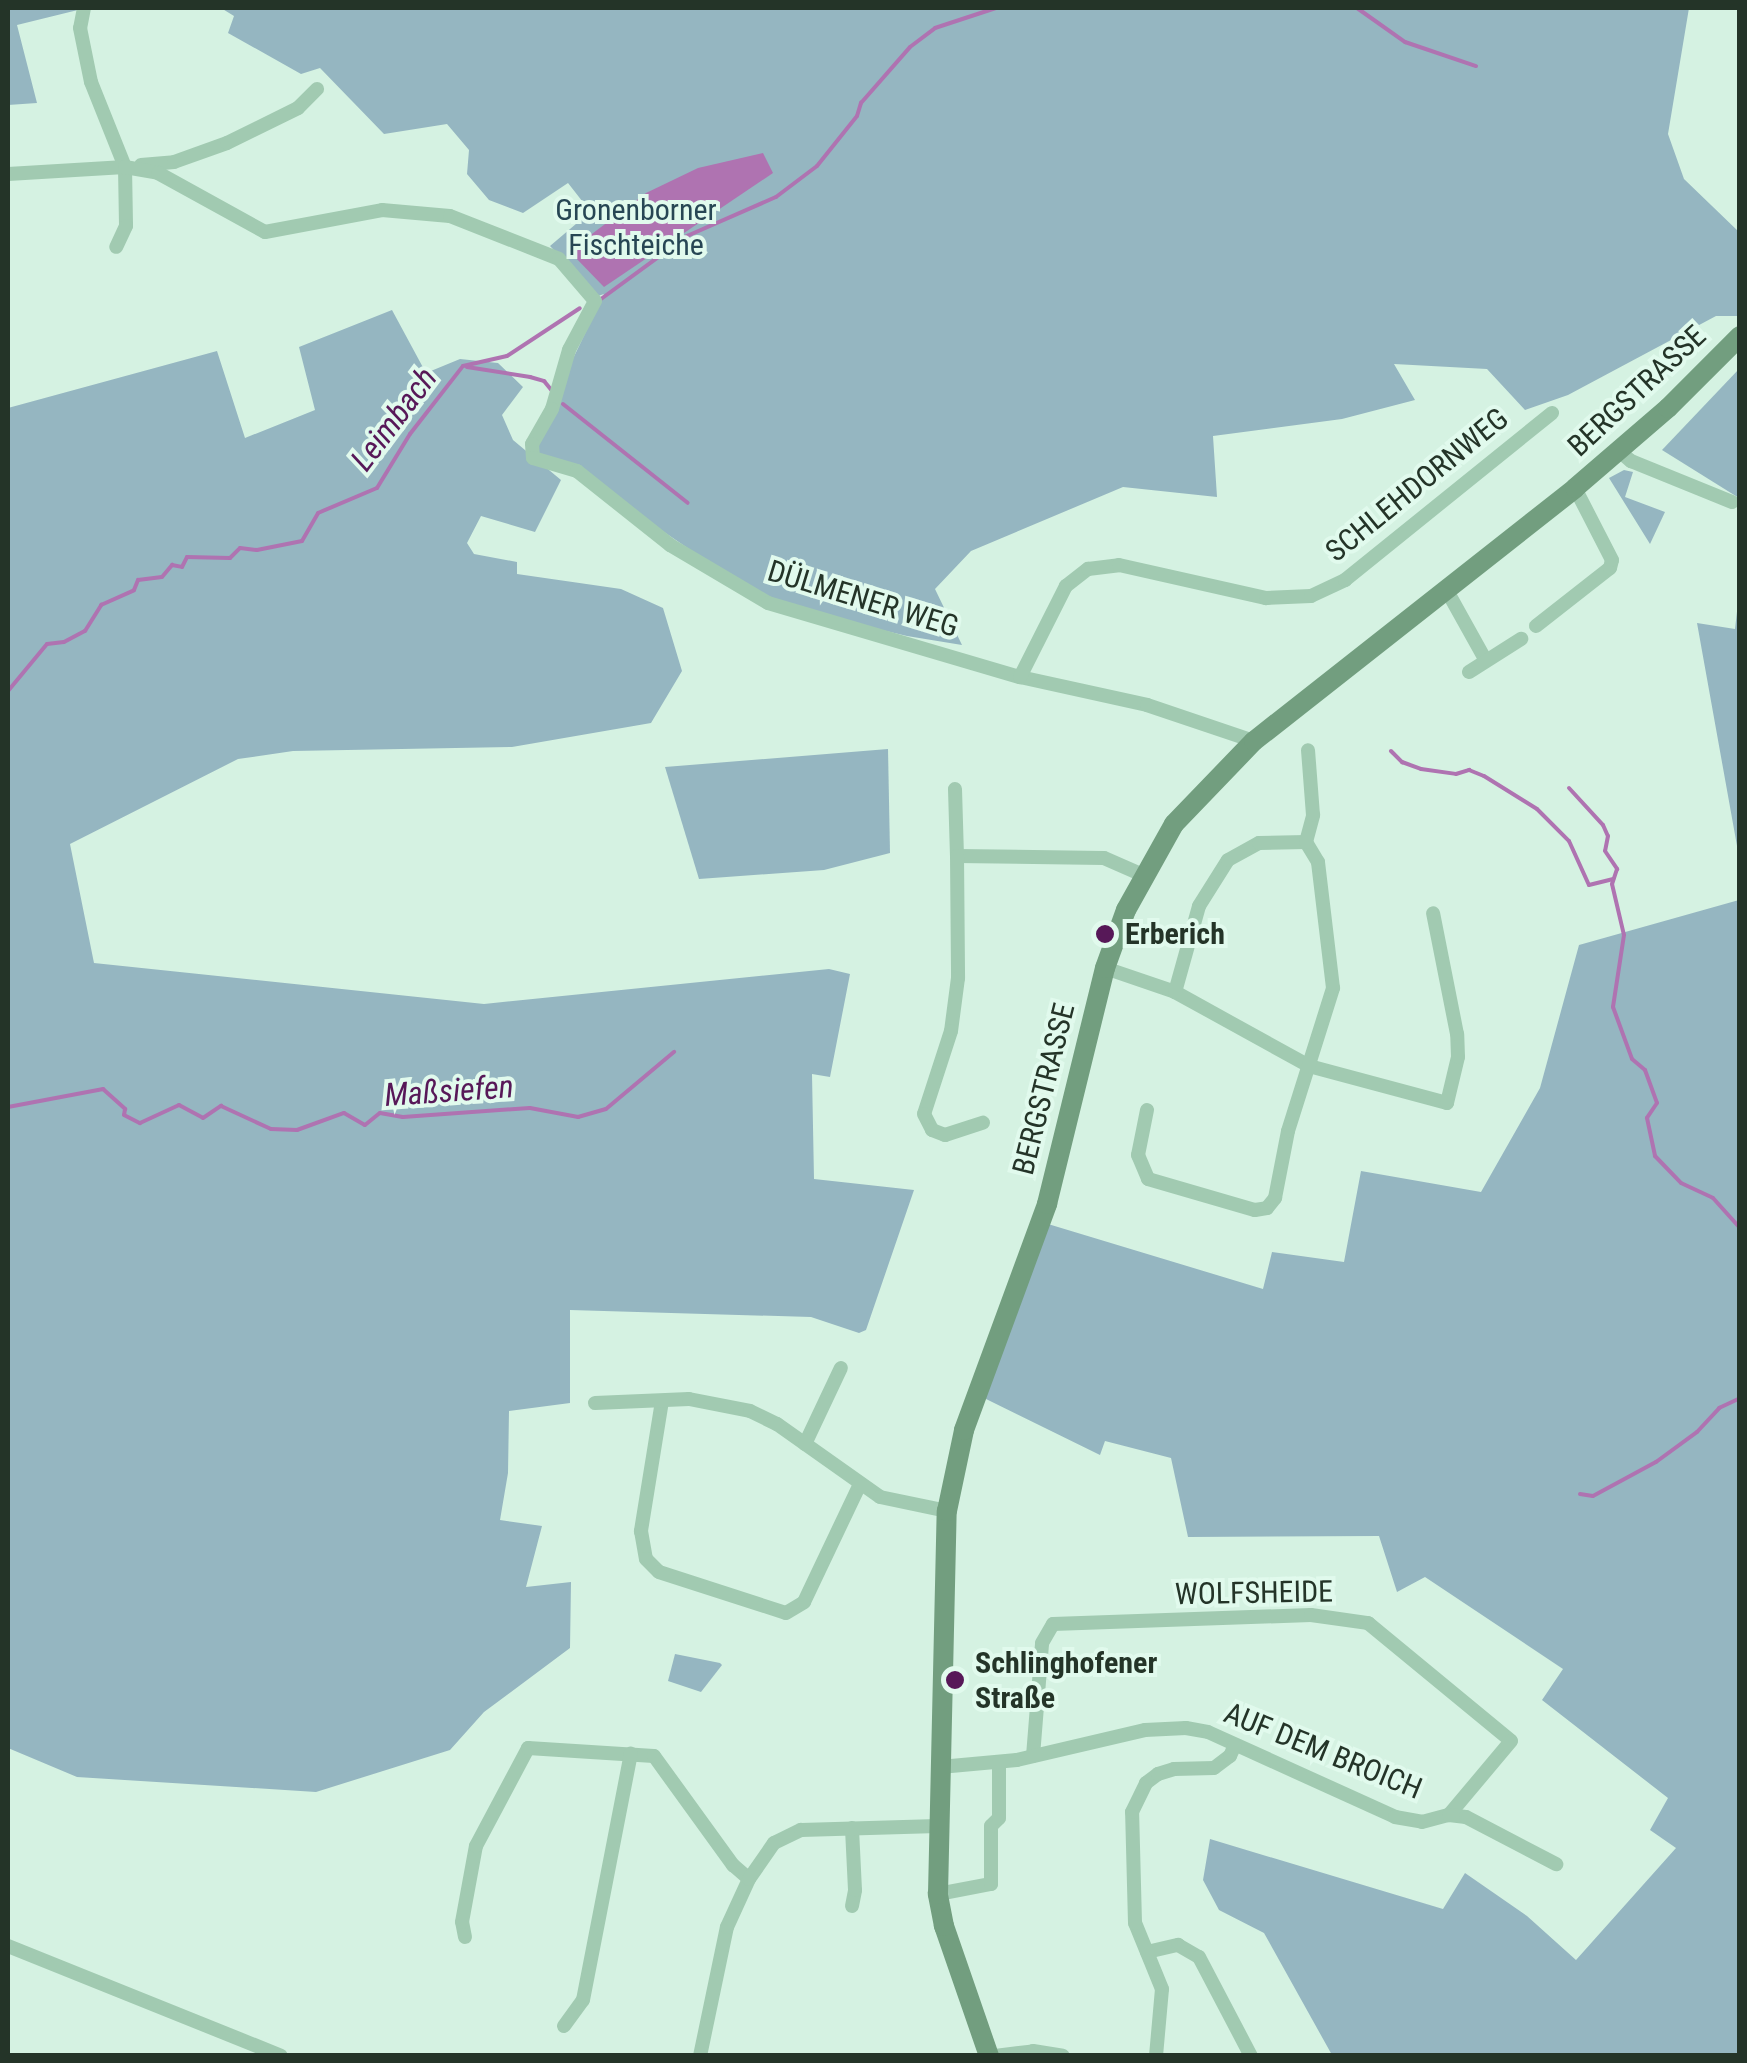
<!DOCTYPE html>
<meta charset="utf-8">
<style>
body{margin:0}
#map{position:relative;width:1747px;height:2063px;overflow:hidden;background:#d5f2e2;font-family:"Roboto Condensed",sans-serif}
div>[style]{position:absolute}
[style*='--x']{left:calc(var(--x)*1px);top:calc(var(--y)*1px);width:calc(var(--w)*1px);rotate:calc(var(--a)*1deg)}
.green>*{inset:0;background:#95b6c1}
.water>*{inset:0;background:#af73b1}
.stream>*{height:4px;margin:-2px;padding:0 2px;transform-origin:2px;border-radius:2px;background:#af73b1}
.street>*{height:14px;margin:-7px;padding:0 7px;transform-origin:7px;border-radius:7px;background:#a1cab1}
.secondary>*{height:20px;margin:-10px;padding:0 10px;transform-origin:10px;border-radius:10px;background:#729e7f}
.dots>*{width:28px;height:28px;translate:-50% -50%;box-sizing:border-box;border:5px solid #e1faed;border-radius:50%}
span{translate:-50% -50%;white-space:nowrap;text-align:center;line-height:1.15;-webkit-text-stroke:8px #e1faed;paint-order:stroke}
.park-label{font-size:30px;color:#274654}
.street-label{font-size:30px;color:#243428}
.poi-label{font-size:30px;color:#243428;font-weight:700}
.left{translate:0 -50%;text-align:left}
.water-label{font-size:32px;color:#571858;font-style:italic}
.frame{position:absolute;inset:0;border:10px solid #243428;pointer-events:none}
</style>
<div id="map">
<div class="green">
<i style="clip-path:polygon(8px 8px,86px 8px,17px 25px,37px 103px,8px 105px)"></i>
<i style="clip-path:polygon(221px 8px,1689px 8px,1668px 134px,1684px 179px,1739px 232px,1739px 316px,1716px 316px,1568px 395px,1525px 410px,1487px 369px,1394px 364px,1415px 400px,1342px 419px,1213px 436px,1217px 497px,1123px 487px,971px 551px,935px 589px,962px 645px,907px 636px,768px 603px,585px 478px,539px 461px,532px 444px,604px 294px,598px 296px,550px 246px,590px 212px,586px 206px,568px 183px,523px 213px,489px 200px,467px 174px,469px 150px,447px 124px,384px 134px,320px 68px,301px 74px,228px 33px,234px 16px)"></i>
<i style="clip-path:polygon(392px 310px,426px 373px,460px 359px,498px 363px,523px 387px,502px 415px,513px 440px,561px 480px,535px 532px,481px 516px,467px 543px,474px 554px,517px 562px,517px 574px,621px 589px,663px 608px,682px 671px,651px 723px,512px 747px,293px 751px,238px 759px,70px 844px,94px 963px,484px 1004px,829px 969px,850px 974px,830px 1077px,812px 1074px,814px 1179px,914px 1190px,866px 1330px,859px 1333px,811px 1317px,570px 1310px,570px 1403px,509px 1411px,508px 1473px,500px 1520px,542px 1526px,526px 1587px,571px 1582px,570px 1648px,484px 1712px,450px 1750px,316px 1792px,77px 1777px,8px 1748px,8px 408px,217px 351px,245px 438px,315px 410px,299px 347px)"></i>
<i style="clip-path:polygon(1739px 369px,1739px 498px,1662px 450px)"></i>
<i style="clip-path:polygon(1624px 470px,1633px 472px,1625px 497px,1665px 512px,1650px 544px,1609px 478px)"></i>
<i style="clip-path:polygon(1739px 594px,1739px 857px,1697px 623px,1735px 629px)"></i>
<i style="clip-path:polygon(888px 749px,890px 853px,824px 870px,699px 879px,665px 767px)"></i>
<i style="clip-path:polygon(1739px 900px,1739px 2055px,1332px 2055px,1264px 1933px,1219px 1910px,1203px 1880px,1210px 1839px,1443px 1909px,1465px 1873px,1527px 1916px,1576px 1960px,1676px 1848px,1650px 1830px,1668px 1798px,1542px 1700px,1563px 1669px,1425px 1577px,1397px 1592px,1379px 1536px,1188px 1537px,1171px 1458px,1105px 1441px,1100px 1455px,984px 1398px,1048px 1224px,1263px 1289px,1272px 1252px,1344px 1262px,1361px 1171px,1481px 1192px,1540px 1088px,1579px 945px)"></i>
<i style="clip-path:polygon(675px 1654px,720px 1663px,722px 1665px,701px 1692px,668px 1681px)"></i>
</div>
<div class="water">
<i style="clip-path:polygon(763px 153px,773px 173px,604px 287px,572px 254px,576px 246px,646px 193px,698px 168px)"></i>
</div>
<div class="stream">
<i style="--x:1357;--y:8;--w:59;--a:35.3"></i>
<i style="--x:1405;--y:42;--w:75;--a:18.7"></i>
<i style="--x:601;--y:299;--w:107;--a:-36.2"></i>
<i style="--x:687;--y:236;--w:97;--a:-23.7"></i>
<i style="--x:776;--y:197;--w:51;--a:-37.1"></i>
<i style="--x:817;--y:166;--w:64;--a:-51.3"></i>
<i style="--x:857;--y:116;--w:14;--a:-73"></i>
<i style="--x:861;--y:103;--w:74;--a:-48.8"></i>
<i style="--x:910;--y:47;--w:31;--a:-37"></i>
<i style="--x:935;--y:28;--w:64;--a:-18.2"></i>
<i style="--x:467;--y:367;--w:64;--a:9"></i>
<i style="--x:530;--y:377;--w:15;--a:16"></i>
<i style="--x:544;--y:381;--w:13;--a:51"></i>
<i style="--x:563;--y:404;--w:159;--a:38.4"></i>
<i style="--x:8;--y:691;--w:61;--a:-50.3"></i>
<i style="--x:47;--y:644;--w:17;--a:-7"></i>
<i style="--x:64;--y:642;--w:24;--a:-28"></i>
<i style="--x:85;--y:631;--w:31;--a:-58"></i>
<i style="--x:101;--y:605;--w:36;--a:-24"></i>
<i style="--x:134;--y:590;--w:11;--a:-68"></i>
<i style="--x:138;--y:580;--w:24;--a:-7"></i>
<i style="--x:162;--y:577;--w:16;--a:-50"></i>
<i style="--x:172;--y:565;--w:10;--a:11"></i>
<i style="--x:182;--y:567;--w:11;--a:-63"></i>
<i style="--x:187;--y:557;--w:43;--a:1.3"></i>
<i style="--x:230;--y:558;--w:14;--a:-45"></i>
<i style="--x:240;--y:548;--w:17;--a:7"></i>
<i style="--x:257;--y:550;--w:46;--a:-11.3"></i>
<i style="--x:302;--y:541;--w:32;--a:-60"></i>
<i style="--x:318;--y:513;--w:64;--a:-23"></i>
<i style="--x:377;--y:488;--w:63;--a:-58.6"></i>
<i style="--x:410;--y:434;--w:86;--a:-52.1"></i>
<i style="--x:463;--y:366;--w:45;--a:-12.8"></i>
<i style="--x:507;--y:356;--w:87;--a:-33.3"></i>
<i style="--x:1391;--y:751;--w:16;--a:45"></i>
<i style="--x:1402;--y:762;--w:20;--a:20"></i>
<i style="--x:1421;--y:769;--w:35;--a:8"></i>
<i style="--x:1456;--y:774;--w:14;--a:-17"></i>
<i style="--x:1469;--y:770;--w:16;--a:22"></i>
<i style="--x:1484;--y:776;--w:62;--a:31.9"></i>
<i style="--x:1537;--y:809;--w:45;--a:45"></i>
<i style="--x:1569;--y:841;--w:48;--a:65.6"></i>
<i style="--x:1589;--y:885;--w:25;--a:-14"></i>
<i style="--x:1569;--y:788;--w:50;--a:47.4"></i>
<i style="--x:1603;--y:825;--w:12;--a:66"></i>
<i style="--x:1608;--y:836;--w:15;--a:101"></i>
<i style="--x:1605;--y:851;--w:22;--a:56"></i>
<i style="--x:1617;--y:869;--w:16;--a:108"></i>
<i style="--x:1612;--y:884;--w:52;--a:76.8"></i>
<i style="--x:1624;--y:935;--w:73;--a:98.7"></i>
<i style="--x:1613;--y:1007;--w:55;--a:69.9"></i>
<i style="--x:1632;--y:1059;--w:17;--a:40"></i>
<i style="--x:1645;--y:1070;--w:35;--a:70"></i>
<i style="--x:1657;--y:1103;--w:18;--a:124"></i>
<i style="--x:1647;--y:1118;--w:39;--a:78"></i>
<i style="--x:1655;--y:1156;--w:37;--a:46"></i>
<i style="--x:1681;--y:1183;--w:35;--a:25"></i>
<i style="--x:1713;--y:1198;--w:40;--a:48"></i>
<i style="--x:8;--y:1107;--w:97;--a:-10.7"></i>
<i style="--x:103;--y:1089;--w:30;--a:42"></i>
<i style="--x:125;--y:1109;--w:6;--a:99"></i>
<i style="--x:124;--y:1115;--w:18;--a:27"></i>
<i style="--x:140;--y:1123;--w:43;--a:-24.8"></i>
<i style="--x:179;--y:1105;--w:27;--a:28"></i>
<i style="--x:203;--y:1118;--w:22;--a:-34"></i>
<i style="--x:221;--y:1106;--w:55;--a:24.7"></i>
<i style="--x:271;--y:1129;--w:26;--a:2"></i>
<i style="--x:297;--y:1130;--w:50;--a:-19.9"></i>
<i style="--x:344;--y:1113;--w:24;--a:30"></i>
<i style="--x:365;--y:1125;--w:19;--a:-39"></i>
<i style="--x:380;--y:1113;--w:23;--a:10"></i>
<i style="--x:403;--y:1117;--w:127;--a:-4.1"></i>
<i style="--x:530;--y:1108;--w:49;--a:10.6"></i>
<i style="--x:578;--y:1117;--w:29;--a:-16"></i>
<i style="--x:606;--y:1109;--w:89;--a:-40"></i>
<i style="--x:1580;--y:1494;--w:13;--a:9"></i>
<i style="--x:1593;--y:1496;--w:72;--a:-28.4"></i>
<i style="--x:1656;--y:1462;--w:51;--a:-36.2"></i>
<i style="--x:1697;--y:1432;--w:33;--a:-47"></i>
<i style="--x:1719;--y:1408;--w:23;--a:-25"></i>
</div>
<div class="street">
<i style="--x:84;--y:8;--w:20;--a:101"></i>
<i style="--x:80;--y:28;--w:55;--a:78.5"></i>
<i style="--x:91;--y:82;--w:92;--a:68.2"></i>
<i style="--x:125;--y:167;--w:59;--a:89"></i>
<i style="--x:126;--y:226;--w:23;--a:115"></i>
<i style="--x:141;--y:165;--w:33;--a:-5"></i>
<i style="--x:174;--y:162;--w:56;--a:-19.7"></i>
<i style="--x:227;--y:143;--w:79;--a:-26.2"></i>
<i style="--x:298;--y:108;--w:27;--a:-45"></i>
<i style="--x:8;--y:174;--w:117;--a:-3.4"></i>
<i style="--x:125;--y:167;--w:34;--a:10"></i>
<i style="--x:158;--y:173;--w:122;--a:28.9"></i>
<i style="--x:265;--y:232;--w:119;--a:-10.6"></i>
<i style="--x:382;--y:210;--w:68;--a:5"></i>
<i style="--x:450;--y:216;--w:117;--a:21.5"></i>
<i style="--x:559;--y:259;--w:55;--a:49.4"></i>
<i style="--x:595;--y:301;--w:55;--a:118"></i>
<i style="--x:569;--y:350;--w:61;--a:106.1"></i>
<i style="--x:552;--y:409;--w:40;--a:119.7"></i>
<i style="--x:532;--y:444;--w:14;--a:86"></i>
<i style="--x:533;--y:458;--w:46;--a:16.5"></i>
<i style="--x:577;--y:471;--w:119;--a:38.5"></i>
<i style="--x:670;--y:545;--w:114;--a:30.6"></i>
<i style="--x:768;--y:603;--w:263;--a:16.4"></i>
<i style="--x:1020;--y:677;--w:130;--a:12.4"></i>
<i style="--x:1147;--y:705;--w:113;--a:18.6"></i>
<i style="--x:1619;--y:451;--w:16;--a:40"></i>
<i style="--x:1631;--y:461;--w:109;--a:22.1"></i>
<i style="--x:1446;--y:589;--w:82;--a:60.9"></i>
<i style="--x:1536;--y:626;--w:94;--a:-38.1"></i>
<i style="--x:1610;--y:568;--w:8;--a:-76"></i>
<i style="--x:1612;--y:560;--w:81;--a:-117.2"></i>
<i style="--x:1469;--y:672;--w:62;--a:-32.4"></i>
<i style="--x:1020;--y:677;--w:102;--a:-63.2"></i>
<i style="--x:1066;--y:586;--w:28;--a:-38"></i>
<i style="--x:1088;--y:569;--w:31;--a:-7"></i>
<i style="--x:1119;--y:565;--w:151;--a:12.7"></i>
<i style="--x:1266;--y:598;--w:45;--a:-2.5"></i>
<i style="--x:1311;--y:596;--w:38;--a:-25"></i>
<i style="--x:1345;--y:580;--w:266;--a:-38.9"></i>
<i style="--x:955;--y:789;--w:67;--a:88.3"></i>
<i style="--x:957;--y:856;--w:147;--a:0.8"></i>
<i style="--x:1104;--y:858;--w:43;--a:23.6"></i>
<i style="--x:957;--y:856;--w:122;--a:89.5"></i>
<i style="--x:958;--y:978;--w:53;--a:97.5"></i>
<i style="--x:951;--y:1031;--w:87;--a:108"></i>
<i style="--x:924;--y:1114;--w:18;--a:63"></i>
<i style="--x:932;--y:1130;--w:14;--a:21"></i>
<i style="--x:945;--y:1135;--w:40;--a:-18"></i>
<i style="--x:1105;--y:968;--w:74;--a:18.9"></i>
<i style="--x:1175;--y:992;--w:153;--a:28.9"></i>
<i style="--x:1309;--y:1066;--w:143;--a:15"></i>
<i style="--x:1447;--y:1103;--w:47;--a:-76.6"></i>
<i style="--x:1458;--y:1057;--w:23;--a:-92"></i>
<i style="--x:1457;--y:1034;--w:123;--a:-101.2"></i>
<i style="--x:1175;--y:992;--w:89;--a:-74.4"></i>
<i style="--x:1199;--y:906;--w:54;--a:-57.8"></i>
<i style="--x:1228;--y:860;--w:35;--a:-29"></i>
<i style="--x:1259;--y:843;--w:47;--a:-1.2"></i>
<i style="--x:1147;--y:1110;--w:46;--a:101.3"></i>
<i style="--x:1138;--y:1155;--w:26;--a:67"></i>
<i style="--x:1148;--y:1179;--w:111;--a:16.2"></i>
<i style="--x:1255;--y:1210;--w:12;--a:-9"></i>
<i style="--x:1267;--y:1208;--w:13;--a:-51"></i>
<i style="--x:1275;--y:1198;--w:68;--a:-79"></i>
<i style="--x:1288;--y:1131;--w:150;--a:-72.5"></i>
<i style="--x:1333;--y:988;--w:127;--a:-96.8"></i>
<i style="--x:1318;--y:862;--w:23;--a:-121"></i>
<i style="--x:1306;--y:842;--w:28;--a:-75"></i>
<i style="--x:1313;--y:815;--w:65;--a:-94.4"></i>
<i style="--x:662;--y:1401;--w:132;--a:99.2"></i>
<i style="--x:641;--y:1531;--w:28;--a:80"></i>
<i style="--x:646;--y:1559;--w:18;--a:45"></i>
<i style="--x:659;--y:1572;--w:133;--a:17.9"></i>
<i style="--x:786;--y:1613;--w:21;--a:-31"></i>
<i style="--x:804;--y:1602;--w:131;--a:-64.6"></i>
<i style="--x:595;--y:1403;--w:94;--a:-2.4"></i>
<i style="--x:689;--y:1399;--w:62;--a:11.1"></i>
<i style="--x:750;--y:1411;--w:30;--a:26"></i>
<i style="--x:777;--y:1424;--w:126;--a:35.3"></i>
<i style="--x:880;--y:1497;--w:68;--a:11.8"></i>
<i style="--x:805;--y:1444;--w:84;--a:-64.7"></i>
<i style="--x:1033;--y:1756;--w:113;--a:-85.4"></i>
<i style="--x:1042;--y:1643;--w:22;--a:-60"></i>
<i style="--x:1053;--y:1624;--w:258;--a:-2"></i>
<i style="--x:1311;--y:1615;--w:58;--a:8"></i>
<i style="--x:1368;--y:1623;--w:185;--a:39.5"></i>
<i style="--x:1511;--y:1741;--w:97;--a:130"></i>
<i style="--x:940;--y:1767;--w:77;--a:-5.2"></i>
<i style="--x:1017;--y:1760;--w:131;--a:-13.2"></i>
<i style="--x:1145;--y:1730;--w:41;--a:-2.8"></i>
<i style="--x:1186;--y:1728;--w:22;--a:10"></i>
<i style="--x:1208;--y:1732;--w:205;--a:24.4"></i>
<i style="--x:1395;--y:1817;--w:27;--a:10"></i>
<i style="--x:1422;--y:1822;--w:28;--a:-15"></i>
<i style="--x:1449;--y:1815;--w:17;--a:7"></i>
<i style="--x:1466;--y:1817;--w:102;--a:27.6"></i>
<i style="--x:938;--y:1894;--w:54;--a:-10.7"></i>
<i style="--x:991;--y:1884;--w:58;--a:-90"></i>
<i style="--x:991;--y:1826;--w:11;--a:-45"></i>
<i style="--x:999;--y:1818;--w:56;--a:-90"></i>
<i style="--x:852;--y:1906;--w:16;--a:-79"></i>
<i style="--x:855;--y:1890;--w:62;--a:-92.8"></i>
<i style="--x:465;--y:1937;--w:15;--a:-101"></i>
<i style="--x:462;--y:1922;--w:77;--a:-79.6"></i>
<i style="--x:476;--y:1846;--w:111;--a:-62"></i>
<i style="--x:528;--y:1748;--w:126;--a:3.6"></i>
<i style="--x:654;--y:1756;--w:135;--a:54.1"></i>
<i style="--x:733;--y:1865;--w:21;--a:41"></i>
<i style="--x:8;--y:1946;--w:294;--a:21.9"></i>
<i style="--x:1147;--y:1952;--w:32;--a:-13"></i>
<i style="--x:1178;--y:1945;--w:24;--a:30"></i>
<i style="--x:1199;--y:1957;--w:112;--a:62.3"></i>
<i style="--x:564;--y:2026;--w:32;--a:-54"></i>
<i style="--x:583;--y:2000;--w:251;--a:-79"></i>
<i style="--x:700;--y:2056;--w:132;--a:-78.2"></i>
<i style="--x:727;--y:1927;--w:53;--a:-65.4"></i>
<i style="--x:749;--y:1879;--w:44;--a:-55.2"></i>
<i style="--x:774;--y:1843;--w:30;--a:-26"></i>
<i style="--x:801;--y:1830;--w:137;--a:-1.7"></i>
<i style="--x:995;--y:2056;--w:38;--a:-7"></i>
<i style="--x:1033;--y:2051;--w:30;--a:9"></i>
<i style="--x:1156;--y:2056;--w:67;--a:-84.9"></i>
<i style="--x:1162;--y:1989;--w:71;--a:-112.2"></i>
<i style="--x:1135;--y:1923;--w:111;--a:-91.5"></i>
<i style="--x:1132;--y:1812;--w:32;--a:-64"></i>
<i style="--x:1146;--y:1783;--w:15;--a:-37"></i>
<i style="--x:1158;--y:1774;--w:17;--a:-17"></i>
<i style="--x:1174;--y:1769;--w:40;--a:-1.4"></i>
<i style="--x:1214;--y:1768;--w:20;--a:-37"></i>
<i style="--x:1230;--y:1756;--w:12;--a:-66"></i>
</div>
<div class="secondary">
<i style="--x:989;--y:2056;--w:138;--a:-109.1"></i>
<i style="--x:944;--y:1926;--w:33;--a:-101"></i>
<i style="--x:938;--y:1894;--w:383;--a:-88.7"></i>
<i style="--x:947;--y:1511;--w:83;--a:-78.1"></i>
<i style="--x:964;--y:1430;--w:241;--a:-69.8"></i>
<i style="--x:1047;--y:1204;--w:243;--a:-76.2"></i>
<i style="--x:1105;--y:968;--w:62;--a:-70.1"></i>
<i style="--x:1126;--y:910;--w:98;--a:-60.8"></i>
<i style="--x:1174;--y:824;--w:115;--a:-46.1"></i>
<i style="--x:1254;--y:741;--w:409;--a:-38.2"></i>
<i style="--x:1575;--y:488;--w:123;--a:-40.7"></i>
<i style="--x:1668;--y:408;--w:102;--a:-45"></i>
</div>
<div class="dots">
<i style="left:1105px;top:934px;background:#571858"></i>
<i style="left:955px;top:1680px;background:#571858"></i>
</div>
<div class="park-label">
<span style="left:636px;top:227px">Gronenborner<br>Fischteiche</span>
</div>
<div class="street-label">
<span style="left:1637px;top:391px;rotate:-43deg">BERGSTRASSE</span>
<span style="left:1417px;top:485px;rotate:-39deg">SCHLEHDORNWEG</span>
<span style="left:863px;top:599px;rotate:17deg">DÜLMENER WEG</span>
<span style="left:1044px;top:1089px;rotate:-76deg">BERGSTRASSE</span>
<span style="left:1254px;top:1593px;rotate:-1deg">WOLFSHEIDE</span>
<span style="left:1323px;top:1751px;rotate:22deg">AUF DEM BROICH</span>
</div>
<div class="poi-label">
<span class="left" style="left:1125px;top:934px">Erberich</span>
<span class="left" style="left:975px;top:1680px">Schlinghofener<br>Straße</span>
</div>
<div class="water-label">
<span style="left:394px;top:419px;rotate:-53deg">Leimbach</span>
<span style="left:449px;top:1091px;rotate:-4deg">Maßsiefen</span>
</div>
<div class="frame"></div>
</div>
